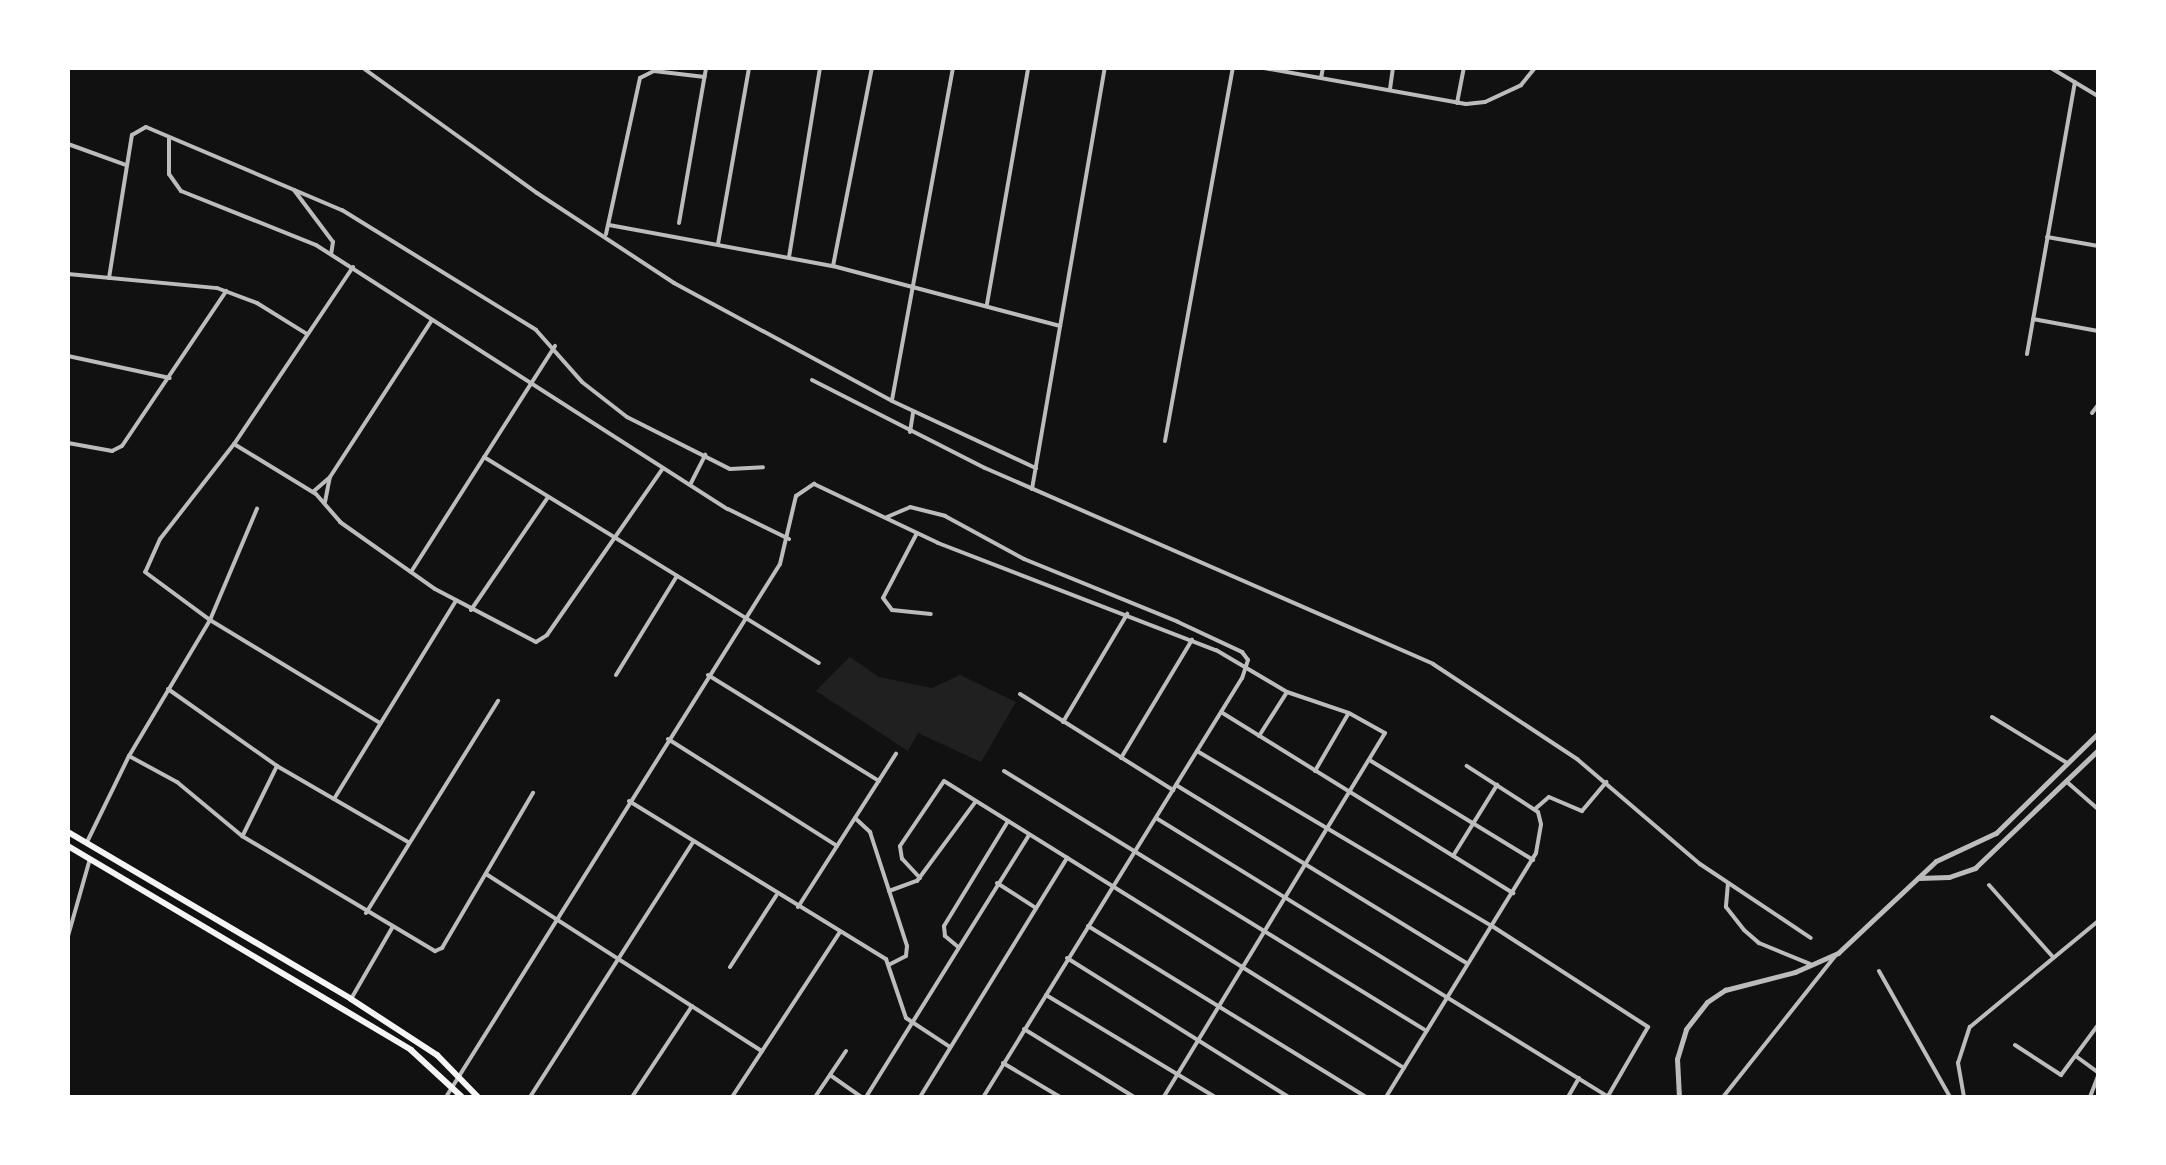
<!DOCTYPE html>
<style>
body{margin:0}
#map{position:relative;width:2166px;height:1165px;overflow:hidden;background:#111;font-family:"Work Sans",sans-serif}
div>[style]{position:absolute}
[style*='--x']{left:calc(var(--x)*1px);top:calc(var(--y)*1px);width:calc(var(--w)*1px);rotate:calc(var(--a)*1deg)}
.green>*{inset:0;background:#202020}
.minor>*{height:4px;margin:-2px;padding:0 2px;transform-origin:2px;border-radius:2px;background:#bcbcbc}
.tertiary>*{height:5px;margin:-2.5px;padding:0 2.5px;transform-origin:2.5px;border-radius:2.5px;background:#bcbcbc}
.primary>*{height:6px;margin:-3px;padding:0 3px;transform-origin:3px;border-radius:3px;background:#f5f5f5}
span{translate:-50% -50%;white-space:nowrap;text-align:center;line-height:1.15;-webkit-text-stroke:8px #fff;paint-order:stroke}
.frame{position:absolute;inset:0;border:70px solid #fff;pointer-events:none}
</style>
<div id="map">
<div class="green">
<i style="clip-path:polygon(850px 657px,879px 677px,932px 688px,960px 675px,1016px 702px,981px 762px,918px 733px,908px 751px,816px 691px)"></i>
</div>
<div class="minor">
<i style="--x:363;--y:68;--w:214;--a:35.7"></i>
<i style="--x:537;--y:193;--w:164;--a:33.3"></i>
<i style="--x:674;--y:283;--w:248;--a:28.4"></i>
<i style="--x:892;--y:401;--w:159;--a:25"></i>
<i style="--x:1264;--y:68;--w:205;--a:10.1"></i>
<i style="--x:1466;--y:104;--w:19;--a:-6"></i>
<i style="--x:1485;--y:102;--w:40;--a:-25"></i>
<i style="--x:1521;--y:85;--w:22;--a:-51"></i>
<i style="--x:2051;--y:68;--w:55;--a:30.8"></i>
<i style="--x:1321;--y:78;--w:10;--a:-79"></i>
<i style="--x:1390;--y:89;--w:21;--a:-82"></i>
<i style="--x:1457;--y:103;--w:36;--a:-79"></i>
<i style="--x:169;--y:139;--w:35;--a:90"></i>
<i style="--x:169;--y:174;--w:21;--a:55"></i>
<i style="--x:181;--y:191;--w:145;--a:21.8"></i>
<i style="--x:316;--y:245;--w:489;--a:32.7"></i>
<i style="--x:728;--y:509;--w:68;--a:26.2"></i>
<i style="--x:68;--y:144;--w:62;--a:19.9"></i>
<i style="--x:294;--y:190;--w:65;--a:53.1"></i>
<i style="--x:333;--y:242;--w:12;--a:99"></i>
<i style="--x:679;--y:223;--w:157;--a:-80.1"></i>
<i style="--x:609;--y:225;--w:228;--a:10.4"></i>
<i style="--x:833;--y:266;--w:235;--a:14.8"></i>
<i style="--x:606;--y:234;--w:160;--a:-77.7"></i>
<i style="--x:640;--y:78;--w:16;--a:-27"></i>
<i style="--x:654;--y:71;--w:51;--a:6.7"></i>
<i style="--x:2047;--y:237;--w:52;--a:10"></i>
<i style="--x:718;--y:244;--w:179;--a:-80"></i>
<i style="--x:789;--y:257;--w:192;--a:-80.7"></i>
<i style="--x:833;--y:266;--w:202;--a:-78.9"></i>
<i style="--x:353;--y:267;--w:213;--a:123.9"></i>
<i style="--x:234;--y:444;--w:120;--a:127.9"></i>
<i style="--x:160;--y:539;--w:36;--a:114"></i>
<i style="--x:145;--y:572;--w:81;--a:36.4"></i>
<i style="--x:210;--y:620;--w:199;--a:31.2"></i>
<i style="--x:68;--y:274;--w:150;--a:5.4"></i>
<i style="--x:217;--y:288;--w:43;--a:20.6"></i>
<i style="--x:257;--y:303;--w:59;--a:31.8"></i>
<i style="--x:109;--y:278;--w:145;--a:-80.9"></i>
<i style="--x:132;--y:135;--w:16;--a:-30"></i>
<i style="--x:146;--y:127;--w:213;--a:23"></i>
<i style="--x:342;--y:210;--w:228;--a:31.7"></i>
<i style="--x:536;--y:330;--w:69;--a:48.5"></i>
<i style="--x:582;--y:382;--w:57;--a:37.9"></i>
<i style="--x:627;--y:417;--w:115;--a:26.8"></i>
<i style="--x:730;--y:469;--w:33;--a:-3"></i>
<i style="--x:987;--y:304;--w:240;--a:-80.1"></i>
<i style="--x:2033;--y:319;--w:66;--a:10.5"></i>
<i style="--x:2027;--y:354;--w:276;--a:-80"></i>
<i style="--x:68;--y:356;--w:104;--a:12.2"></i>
<i style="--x:812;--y:380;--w:194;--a:27"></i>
<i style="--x:985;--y:468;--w:489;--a:23.6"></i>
<i style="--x:1433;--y:664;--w:173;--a:33.4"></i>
<i style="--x:1577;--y:759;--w:162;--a:40.5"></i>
<i style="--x:1700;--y:864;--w:133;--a:33.7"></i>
<i style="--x:892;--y:400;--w:338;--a:-79.6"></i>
<i style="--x:2092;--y:413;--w:10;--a:-53"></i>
<i style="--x:910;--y:432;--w:20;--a:-81"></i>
<i style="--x:1165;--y:441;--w:379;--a:-79.7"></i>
<i style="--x:68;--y:443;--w:45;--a:10.3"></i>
<i style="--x:112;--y:451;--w:11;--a:-27"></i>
<i style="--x:122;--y:446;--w:187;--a:-56.1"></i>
<i style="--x:234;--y:444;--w:96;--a:31.4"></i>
<i style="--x:316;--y:494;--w:37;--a:49"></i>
<i style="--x:340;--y:522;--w:116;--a:35.2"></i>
<i style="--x:435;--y:589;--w:114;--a:27.7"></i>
<i style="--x:536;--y:642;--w:13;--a:-32"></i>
<i style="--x:547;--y:635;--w:203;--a:-55.2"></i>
<i style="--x:484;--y:457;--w:393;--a:31.6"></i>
<i style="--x:690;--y:485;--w:34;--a:-63"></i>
<i style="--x:1032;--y:489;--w:427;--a:-80.2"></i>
<i style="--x:314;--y:491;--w:21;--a:-41"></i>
<i style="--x:330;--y:477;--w:187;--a:-57"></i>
<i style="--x:325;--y:502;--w:25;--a:-79"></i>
<i style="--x:887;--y:517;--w:25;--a:-23"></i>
<i style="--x:910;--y:507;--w:36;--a:14"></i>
<i style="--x:945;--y:516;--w:90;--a:28.6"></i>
<i style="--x:1024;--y:559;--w:166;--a:22.2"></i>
<i style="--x:1178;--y:622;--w:71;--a:25.1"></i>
<i style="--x:1242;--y:652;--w:10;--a:53"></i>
<i style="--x:1248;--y:660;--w:19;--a:108"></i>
<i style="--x:1242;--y:678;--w:493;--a:121.7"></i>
<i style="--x:917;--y:533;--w:73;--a:117.6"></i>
<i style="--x:883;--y:598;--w:15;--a:53"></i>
<i style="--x:892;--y:610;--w:39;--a:6"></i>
<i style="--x:411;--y:572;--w:268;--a:-57.5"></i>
<i style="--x:471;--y:610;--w:137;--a:-55.7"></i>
<i style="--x:616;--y:675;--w:116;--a:-58.4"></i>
<i style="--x:708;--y:675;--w:201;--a:31.8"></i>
<i style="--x:168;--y:689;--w:133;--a:35.2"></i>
<i style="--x:277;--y:766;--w:151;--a:30.1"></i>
<i style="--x:1020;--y:694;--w:181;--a:32.1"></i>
<i style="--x:1221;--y:712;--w:344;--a:31.8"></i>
<i style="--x:1992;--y:717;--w:88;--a:31.5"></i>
<i style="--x:1063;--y:722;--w:126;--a:-59.3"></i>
<i style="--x:1259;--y:736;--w:52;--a:-57.5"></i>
<i style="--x:668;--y:739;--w:200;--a:32.3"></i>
<i style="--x:1197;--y:751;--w:343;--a:30.7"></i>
<i style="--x:1492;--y:926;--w:186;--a:32.9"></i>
<i style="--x:1648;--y:1027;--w:80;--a:120.1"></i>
<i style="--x:129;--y:756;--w:55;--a:28.4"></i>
<i style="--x:177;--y:782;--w:85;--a:39.7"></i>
<i style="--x:242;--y:836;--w:225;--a:30.8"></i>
<i style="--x:435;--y:951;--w:8;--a:-23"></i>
<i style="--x:442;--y:948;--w:180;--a:-59.6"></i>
<i style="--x:1121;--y:758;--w:138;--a:-59"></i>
<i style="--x:1371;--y:761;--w:190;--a:31.4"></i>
<i style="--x:1004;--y:771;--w:496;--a:31.6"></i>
<i style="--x:1315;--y:771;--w:66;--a:-59.9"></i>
<i style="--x:2067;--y:782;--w:41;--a:41.1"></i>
<i style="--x:1176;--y:785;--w:342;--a:31.5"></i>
<i style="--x:334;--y:799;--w:231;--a:-58.4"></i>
<i style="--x:629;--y:801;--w:302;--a:31.6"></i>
<i style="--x:886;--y:959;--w:62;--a:71.3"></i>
<i style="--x:906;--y:1018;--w:53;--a:33.4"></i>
<i style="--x:1535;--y:809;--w:18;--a:-41"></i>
<i style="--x:1549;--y:797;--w:36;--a:23"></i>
<i style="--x:1582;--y:811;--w:38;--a:-50"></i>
<i style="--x:855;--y:818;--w:21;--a:43"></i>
<i style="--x:870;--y:832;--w:120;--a:72"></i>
<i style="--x:907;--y:946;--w:10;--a:96"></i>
<i style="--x:906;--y:956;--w:18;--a:153"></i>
<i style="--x:1156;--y:818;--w:530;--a:31.65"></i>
<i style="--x:243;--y:835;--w:77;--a:-63.8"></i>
<i style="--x:87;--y:842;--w:96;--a:-64"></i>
<i style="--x:129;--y:756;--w:158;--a:-59.2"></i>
<i style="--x:210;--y:620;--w:121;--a:-67.1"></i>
<i style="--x:1453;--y:856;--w:84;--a:-58.2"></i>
<i style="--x:486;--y:874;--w:328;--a:32.7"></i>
<i style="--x:920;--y:878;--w:26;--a:-133"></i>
<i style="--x:902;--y:859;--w:13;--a:-99"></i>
<i style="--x:900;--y:846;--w:78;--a:-55.9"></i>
<i style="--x:944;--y:781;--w:542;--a:31.96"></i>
<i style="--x:997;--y:883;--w:46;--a:32.7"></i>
<i style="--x:1728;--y:883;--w:24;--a:95"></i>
<i style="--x:1726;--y:907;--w:29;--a:52"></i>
<i style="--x:1744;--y:930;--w:20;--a:41"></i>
<i style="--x:1759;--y:943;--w:55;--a:22.4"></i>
<i style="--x:1989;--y:885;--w:95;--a:48.4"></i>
<i style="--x:889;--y:891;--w:30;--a:-20"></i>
<i style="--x:917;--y:881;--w:99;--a:-53.6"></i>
<i style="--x:798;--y:907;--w:182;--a:-57.4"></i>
<i style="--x:366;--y:913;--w:250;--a:-58.1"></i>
<i style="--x:1088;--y:926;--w:326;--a:31.6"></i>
<i style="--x:68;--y:936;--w:80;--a:-74.1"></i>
<i style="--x:957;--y:946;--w:16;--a:-140"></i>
<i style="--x:945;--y:936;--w:10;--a:-96"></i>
<i style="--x:944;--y:926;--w:123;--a:-58.6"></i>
<i style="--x:1067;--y:958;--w:262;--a:32.1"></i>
<i style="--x:730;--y:967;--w:85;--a:-57.1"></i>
<i style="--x:1879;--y:971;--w:145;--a:60.6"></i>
<i style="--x:1046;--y:995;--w:197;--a:31.1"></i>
<i style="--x:351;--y:999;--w:82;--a:-60"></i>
<i style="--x:1024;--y:1029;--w:129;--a:31.7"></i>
<i style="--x:2015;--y:1045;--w:55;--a:33.1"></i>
<i style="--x:2061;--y:1075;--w:62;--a:-53.5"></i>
<i style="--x:846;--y:1051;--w:29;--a:124"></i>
<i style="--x:830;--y:1075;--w:39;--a:35"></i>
<i style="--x:2077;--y:1057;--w:26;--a:36"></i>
<i style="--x:1003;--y:1063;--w:66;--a:30.8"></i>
<i style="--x:446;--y:1097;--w:629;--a:-57.93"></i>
<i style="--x:780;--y:564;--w:70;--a:-76.8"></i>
<i style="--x:796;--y:496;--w:22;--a:-34"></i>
<i style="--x:814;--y:484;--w:137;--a:25.4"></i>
<i style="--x:938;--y:543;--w:298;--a:21.1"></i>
<i style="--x:1216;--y:650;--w:82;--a:30.6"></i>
<i style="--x:1287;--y:692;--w:65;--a:18.7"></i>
<i style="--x:1349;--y:713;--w:41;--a:29.1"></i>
<i style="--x:1385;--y:733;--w:426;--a:121.3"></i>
<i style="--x:530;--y:1097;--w:303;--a:-57.4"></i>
<i style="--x:632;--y:1097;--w:109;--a:-56.6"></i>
<i style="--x:732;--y:1097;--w:197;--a:-56.8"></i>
<i style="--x:815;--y:1097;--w:25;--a:-56"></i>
<i style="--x:866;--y:1097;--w:309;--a:-58.1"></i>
<i style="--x:920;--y:1097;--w:281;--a:-58.4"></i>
<i style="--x:1386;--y:1097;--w:286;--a:-58.4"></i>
<i style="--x:1536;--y:853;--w:29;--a:-80"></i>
<i style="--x:1541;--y:824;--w:12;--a:-104"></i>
<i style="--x:1538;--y:812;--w:85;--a:-147.1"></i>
<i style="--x:1568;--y:1097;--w:22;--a:-60"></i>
<i style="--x:1723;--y:1097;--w:181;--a:-51.5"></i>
<i style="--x:1964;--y:1097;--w:35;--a:-100"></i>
<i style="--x:1958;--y:1063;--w:38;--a:-72"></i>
<i style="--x:1970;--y:1027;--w:166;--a:-39.6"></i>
<i style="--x:2090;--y:1097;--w:22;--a:-69"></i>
</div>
<div class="tertiary">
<i style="--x:1918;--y:878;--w:31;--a:-2"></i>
<i style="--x:1949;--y:877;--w:28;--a:-19"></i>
<i style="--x:1975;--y:868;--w:170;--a:-43.8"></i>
<i style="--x:1679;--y:1097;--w:38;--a:-93"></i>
<i style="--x:1677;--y:1059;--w:31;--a:-73"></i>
<i style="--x:1686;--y:1029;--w:34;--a:-52"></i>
<i style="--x:1707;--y:1002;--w:22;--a:-34"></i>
<i style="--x:1725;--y:990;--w:72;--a:-14.4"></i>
<i style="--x:1795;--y:972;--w:47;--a:-23.8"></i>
<i style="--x:1838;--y:953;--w:134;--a:-43.2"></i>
<i style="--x:1936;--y:861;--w:66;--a:-25"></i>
<i style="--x:1996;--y:833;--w:143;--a:-44.4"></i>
</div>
<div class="primary">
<i style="--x:68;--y:832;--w:329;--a:30.5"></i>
<i style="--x:351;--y:999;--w:103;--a:33.1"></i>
<i style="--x:437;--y:1055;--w:59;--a:45.7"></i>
<i style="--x:68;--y:846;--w:399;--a:30.7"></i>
<i style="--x:411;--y:1050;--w:69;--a:42.7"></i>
</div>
<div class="frame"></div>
</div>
